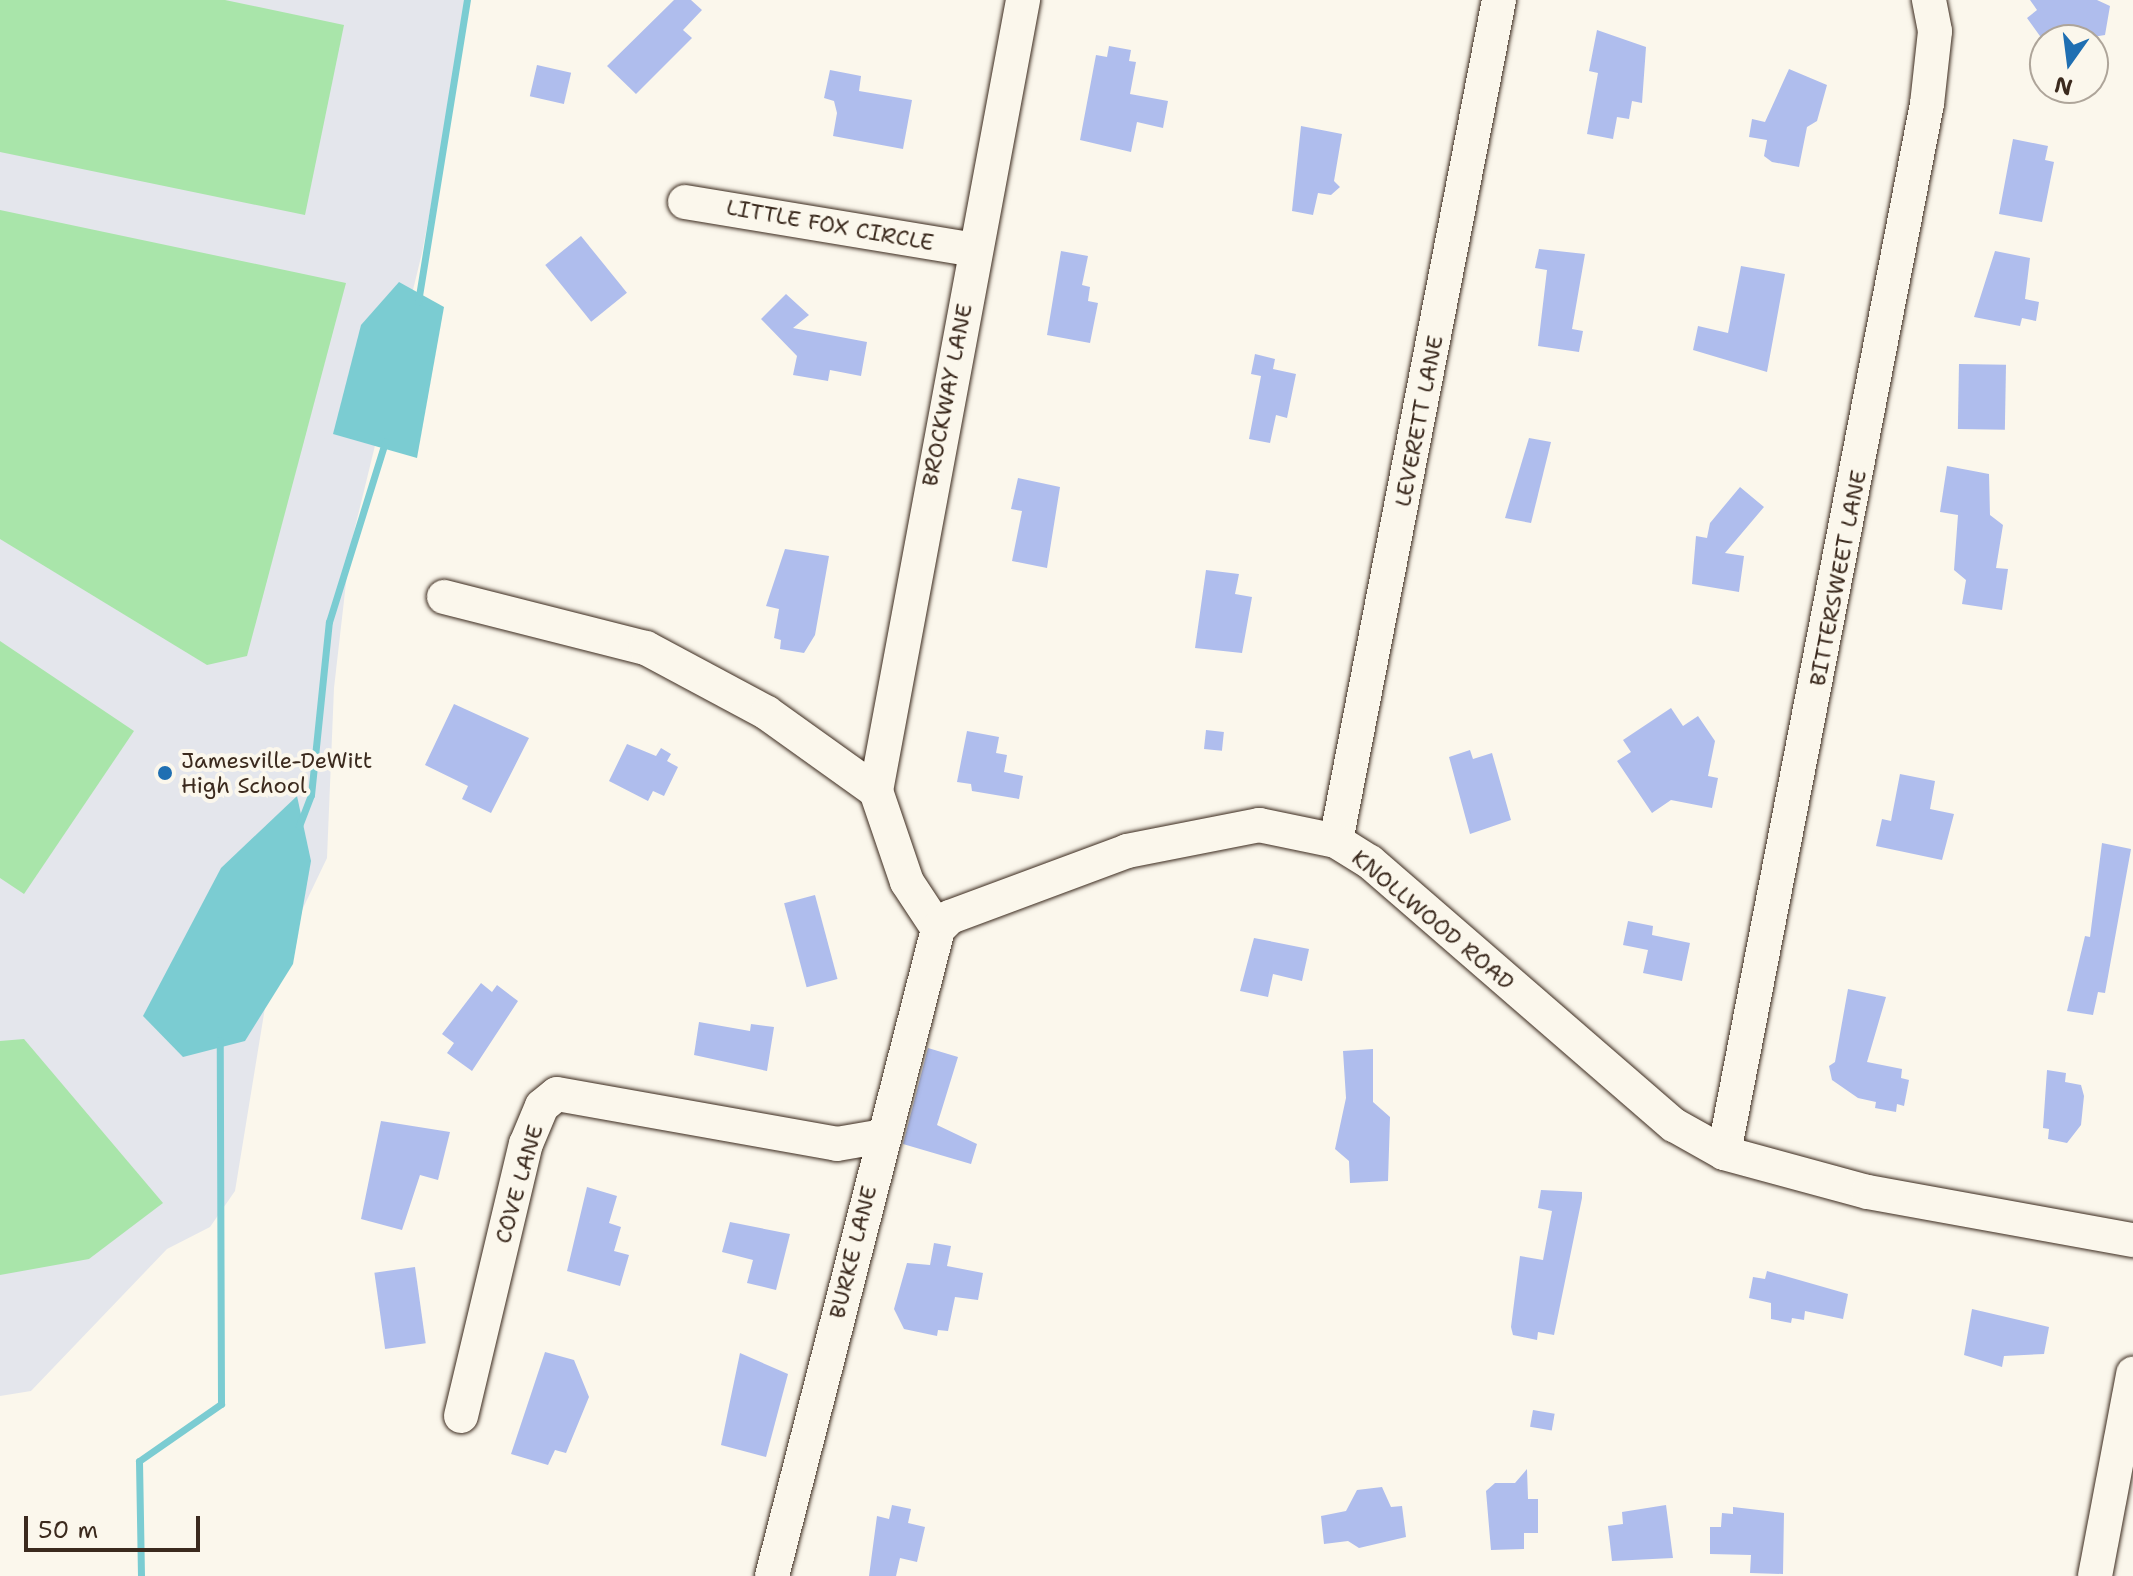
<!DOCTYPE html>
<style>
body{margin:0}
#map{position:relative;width:2133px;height:1576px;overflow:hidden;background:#fbf7ec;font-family:"Shantell Sans",sans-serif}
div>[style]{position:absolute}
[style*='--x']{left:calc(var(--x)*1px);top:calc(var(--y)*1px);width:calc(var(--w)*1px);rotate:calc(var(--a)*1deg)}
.built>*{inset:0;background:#e4e6ec}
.green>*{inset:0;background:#a9e5aa}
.water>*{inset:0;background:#7bccd2}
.stream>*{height:7px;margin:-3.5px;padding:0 3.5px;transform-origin:3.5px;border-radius:3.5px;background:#7bccd2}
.building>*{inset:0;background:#afbded;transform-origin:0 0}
.roads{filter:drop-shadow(0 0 2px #3b2a1e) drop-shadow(0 0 2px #3b2a1e)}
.minor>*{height:34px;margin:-17px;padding:0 17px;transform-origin:17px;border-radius:17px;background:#fbf7ec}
.dots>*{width:22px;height:22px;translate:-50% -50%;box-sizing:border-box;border:4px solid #fbf7ec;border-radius:50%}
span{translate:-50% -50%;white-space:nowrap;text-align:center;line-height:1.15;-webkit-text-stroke:8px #fbf7ec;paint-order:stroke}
.street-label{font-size:22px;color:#3b2a1e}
.poi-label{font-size:22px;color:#3b2a1e}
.left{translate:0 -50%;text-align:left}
.north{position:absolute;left:2029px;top:24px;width:80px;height:80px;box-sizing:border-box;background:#fbf7ec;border:2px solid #aea59a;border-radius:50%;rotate:194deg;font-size:22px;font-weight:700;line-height:32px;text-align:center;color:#3b2a1e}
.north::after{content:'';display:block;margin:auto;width:28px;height:36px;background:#1f6fb2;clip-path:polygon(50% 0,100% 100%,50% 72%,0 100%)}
.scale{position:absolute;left:24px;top:1516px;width:176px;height:36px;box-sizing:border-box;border:4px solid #3b2a1e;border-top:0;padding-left:10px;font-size:24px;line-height:28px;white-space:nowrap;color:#3b2a1e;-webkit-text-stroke:6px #fbf7ec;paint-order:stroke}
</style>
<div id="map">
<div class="built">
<i style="clip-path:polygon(0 0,470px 0,422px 253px,350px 548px,334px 688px,327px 858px,270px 977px,235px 1191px,210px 1227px,167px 1249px,31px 1391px,0 1396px)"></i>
</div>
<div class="green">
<i style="clip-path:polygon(0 0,225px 0,344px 25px,305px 215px,0 152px)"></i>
<i style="clip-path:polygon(0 210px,346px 283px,247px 656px,207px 665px,0 539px)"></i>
<i style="clip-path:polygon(0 641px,134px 731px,24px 894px,0 878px)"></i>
<i style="clip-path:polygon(24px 1039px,163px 1203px,89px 1259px,0 1275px,0 1041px)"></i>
</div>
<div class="water">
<i style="clip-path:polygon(399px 282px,444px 307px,417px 458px,333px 434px,361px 325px)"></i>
<i style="clip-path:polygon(297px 796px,311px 861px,293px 964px,245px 1041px,183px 1057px,143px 1016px,221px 868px)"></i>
</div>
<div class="stream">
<i style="--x:418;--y:302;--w:306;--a:-80.8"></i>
<i style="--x:299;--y:826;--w:33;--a:-69"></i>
<i style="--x:311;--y:795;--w:174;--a:-84.1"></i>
<i style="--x:329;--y:622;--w:189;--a:-72.7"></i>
<i style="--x:141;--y:1576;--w:115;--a:-91"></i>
<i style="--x:139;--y:1461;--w:100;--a:-34.8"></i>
<i style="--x:221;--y:1404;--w:364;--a:-90.2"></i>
</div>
<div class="building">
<i style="clip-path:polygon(674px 0,691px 0,702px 10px,683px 30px,692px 38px,636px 94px,607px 66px)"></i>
<i style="clip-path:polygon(2030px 0,2097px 0,2110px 6px,2105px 35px,2074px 40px,2067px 30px,2045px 43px,2027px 18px,2037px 10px)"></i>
<i style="clip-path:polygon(1597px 30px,1646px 47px,1642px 103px,1632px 101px,1629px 119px,1617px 117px,1613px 139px,1587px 134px,1598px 73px,1589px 71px)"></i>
<i style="clip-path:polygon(1109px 46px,1131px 50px,1129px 61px,1136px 62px,1130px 94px,1168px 101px,1163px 128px,1137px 122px,1131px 152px,1080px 140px,1096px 55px,1107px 57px)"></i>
<i style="left:537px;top:65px;width:35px;height:32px;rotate:13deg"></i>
<i style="clip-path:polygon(1789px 69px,1827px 85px,1817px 121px,1807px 127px,1799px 167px,1772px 162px,1764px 156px,1767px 140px,1749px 137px,1752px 119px,1765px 122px)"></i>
<i style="clip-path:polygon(830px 70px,861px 76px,859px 91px,912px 100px,903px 149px,833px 136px,837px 113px,834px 101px,824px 98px)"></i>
<i style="clip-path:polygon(1301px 126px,1342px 134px,1334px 181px,1340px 187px,1331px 195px,1318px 193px,1313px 215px,1292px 211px)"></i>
<i style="clip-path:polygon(2013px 139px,2048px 146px,2045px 160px,2054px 162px,2042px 222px,1999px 214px)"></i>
<i style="left:581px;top:236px;width:73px;height:46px;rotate:51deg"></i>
<i style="clip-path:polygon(1539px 249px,1585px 254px,1572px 329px,1583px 331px,1579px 352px,1538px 346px,1547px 270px,1535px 268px)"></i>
<i style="clip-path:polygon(1061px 251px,1088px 256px,1082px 285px,1090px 287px,1088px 301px,1098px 303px,1090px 343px,1047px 335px)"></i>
<i style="clip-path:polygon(1995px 251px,2030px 258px,2025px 299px,2039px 302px,2036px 321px,2022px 318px,2020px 326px,1974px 317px)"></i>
<i style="clip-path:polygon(1741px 266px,1785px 274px,1767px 372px,1693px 350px,1698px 326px,1728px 333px)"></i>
<i style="clip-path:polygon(786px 294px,809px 315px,793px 328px,867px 342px,861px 376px,830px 370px,828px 381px,793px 375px,797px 356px,761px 319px)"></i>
<i style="clip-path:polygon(1255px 354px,1275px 359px,1273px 369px,1296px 374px,1287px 418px,1276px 415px,1270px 443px,1249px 439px,1261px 376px,1251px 374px)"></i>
<i style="left:1959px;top:364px;width:47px;height:65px;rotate:1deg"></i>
<i style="clip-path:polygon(1529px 438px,1551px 442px,1531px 523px,1505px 518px)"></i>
<i style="clip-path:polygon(1947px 466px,1989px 474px,1990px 515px,2003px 525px,1996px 568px,2008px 569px,2002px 610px,1962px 604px,1966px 580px,1954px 570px,1958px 515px,1940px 512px)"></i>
<i style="clip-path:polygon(1018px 478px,1060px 487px,1047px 568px,1012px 561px,1022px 511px,1011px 509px)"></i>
<i style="clip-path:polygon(1740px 487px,1764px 507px,1725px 553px,1744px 556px,1739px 592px,1692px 584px,1696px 536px,1707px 538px,1710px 523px)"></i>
<i style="clip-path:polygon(785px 549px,829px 556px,815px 635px,804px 653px,780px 649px,781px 640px,774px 638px,779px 609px,766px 606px)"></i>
<i style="clip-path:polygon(1206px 570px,1239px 574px,1235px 594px,1252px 597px,1242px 653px,1195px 648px)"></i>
<i style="clip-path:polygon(454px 704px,529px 738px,491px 813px,462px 799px,468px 786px,425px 765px)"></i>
<i style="clip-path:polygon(1671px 708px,1683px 726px,1698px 716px,1715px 741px,1708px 776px,1718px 778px,1712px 808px,1671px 800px,1652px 813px,1617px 761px,1631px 752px,1623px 740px)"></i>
<i style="left:1206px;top:730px;width:18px;height:19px;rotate:6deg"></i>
<i style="clip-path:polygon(967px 731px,999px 737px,996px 753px,1007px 755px,1004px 772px,1023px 776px,1019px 799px,972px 791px,971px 784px,957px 782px)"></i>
<i style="clip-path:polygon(627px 744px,656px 756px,661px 748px,671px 754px,667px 761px,678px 767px,664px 796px,653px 791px,648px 801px,609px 781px)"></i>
<i style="clip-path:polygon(1470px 750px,1473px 759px,1492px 753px,1511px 820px,1470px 834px,1449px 757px)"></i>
<i style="clip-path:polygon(1900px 774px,1935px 781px,1930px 809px,1954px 814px,1942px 860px,1876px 846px,1882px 819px,1891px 821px)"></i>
<i style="clip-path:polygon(2102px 843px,2131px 849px,2105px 993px,2098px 992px,2093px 1015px,2067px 1011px,2085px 936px,2090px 937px)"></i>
<i style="left:815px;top:895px;width:87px;height:32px;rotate:75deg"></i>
<i style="clip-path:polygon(1628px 921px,1653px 926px,1652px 935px,1690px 943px,1682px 981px,1643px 973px,1648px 950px,1623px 945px)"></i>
<i style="clip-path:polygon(1254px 938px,1309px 949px,1302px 981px,1273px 974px,1268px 997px,1240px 991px)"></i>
<i style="clip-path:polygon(481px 983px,492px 992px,497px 985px,518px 1001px,472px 1071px,447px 1053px,454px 1043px,442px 1034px)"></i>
<i style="clip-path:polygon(1848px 989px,1886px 997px,1867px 1062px,1902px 1069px,1901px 1078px,1909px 1080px,1904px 1106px,1897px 1104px,1896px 1112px,1875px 1108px,1876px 1102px,1858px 1098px,1832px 1080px,1829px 1066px,1835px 1062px)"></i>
<i style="clip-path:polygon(699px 1022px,750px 1031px,751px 1024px,774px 1027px,767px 1071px,694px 1055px)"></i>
<i style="clip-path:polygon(928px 1048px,958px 1057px,937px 1125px,977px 1144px,971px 1164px,903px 1144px)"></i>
<i style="clip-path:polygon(1373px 1049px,1373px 1102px,1390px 1117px,1388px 1181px,1350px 1183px,1349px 1161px,1335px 1149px,1346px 1098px,1343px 1051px)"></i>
<i style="clip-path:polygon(2047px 1070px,2066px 1073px,2065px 1082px,2081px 1085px,2084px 1096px,2081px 1125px,2067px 1143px,2048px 1139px,2049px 1129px,2043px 1128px)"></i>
<i style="clip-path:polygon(381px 1121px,450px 1132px,438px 1180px,420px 1175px,402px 1230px,361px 1219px)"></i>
<i style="clip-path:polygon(587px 1187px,617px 1196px,609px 1223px,621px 1227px,614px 1251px,629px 1255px,620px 1286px,567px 1271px)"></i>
<i style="clip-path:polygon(1541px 1190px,1582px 1192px,1582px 1198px,1554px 1335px,1538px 1332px,1537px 1340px,1513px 1335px,1511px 1327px,1520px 1256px,1543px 1260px,1552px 1211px,1538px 1208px)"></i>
<i style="clip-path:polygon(730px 1222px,790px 1234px,776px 1290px,747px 1283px,753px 1260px,722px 1252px)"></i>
<i style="clip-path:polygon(934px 1243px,951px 1246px,947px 1266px,983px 1273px,978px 1300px,955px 1297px,948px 1331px,938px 1330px,937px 1336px,904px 1329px,894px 1309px,907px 1263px,930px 1265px)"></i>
<i style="left:415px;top:1267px;width:77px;height:41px;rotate:82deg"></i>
<i style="clip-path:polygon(1767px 1271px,1848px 1294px,1843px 1319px,1805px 1311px,1804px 1320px,1792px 1318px,1791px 1323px,1771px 1319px,1771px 1303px,1749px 1298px,1753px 1277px,1765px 1279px)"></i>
<i style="clip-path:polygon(1972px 1309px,2049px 1327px,2044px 1354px,2004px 1356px,2002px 1367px,1964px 1355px)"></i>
<i style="clip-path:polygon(545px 1352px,574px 1360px,589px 1397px,566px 1453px,555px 1450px,548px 1465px,511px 1454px)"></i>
<i style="clip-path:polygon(740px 1353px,788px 1374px,766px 1457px,721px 1445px)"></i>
<i style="left:1533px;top:1410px;width:22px;height:17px;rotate:10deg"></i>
<i style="clip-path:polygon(1527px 1469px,1528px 1499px,1538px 1499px,1538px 1533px,1524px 1533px,1524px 1549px,1491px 1550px,1486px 1491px,1495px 1483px,1515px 1483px)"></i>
<i style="clip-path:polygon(1382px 1487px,1391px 1507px,1402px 1506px,1406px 1537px,1359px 1548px,1348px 1541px,1324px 1544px,1321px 1516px,1346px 1511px,1357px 1490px)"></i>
<i style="clip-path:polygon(892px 1505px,911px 1509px,908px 1523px,925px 1527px,917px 1562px,900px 1558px,896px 1576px,869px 1576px,877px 1516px,889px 1519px)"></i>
<i style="clip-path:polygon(1666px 1505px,1673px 1558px,1612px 1561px,1608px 1526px,1623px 1524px,1622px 1512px)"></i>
<i style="clip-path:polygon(1733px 1507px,1784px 1513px,1783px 1574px,1750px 1573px,1751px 1555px,1710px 1554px,1710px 1527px,1721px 1527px,1722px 1513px,1733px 1514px)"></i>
</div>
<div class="roads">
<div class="minor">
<i style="--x:685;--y:202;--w:294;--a:9.4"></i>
<i style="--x:444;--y:597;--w:208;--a:14.2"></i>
<i style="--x:646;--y:648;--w:137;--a:28.2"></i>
<i style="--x:767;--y:713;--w:134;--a:35.6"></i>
<i style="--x:876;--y:791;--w:96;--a:71.2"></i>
<i style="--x:907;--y:882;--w:56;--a:56.6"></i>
<i style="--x:876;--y:791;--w:805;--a:-79.47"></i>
<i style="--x:1336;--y:841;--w:857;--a:-79.03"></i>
<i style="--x:1724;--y:1153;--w:1068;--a:-79.05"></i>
<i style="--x:1927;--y:104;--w:73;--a:-83.7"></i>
<i style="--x:1935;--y:31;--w:32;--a:-101"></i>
<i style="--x:461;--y:1416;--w:280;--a:-76.6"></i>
<i style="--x:526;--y:1144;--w:41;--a:-67.2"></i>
<i style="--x:542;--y:1106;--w:19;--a:-39"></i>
<i style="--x:557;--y:1094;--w:284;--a:10.1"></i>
<i style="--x:837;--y:1144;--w:47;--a:-9.9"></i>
<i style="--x:772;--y:1576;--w:668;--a:-75.61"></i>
<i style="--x:938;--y:929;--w:17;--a:-45"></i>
<i style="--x:950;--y:917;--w:189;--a:-20.4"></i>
<i style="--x:1127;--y:851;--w:135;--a:-11.1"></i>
<i style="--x:1259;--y:825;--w:79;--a:11.7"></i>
<i style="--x:1336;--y:841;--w:40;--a:32"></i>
<i style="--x:1370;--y:862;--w:402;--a:40.9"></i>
<i style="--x:1674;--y:1125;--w:57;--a:29.2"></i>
<i style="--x:1724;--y:1153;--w:149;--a:15.2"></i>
<i style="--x:1868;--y:1192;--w:269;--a:10.3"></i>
<i style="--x:2095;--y:1576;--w:206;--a:-79.3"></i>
</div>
</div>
<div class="dots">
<i style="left:165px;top:773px;background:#1f6fb2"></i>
</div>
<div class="street-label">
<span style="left:830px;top:225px;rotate:10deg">LITTLE FOX CIRCLE</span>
<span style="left:947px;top:395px;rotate:-79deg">BROCKWAY LANE</span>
<span style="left:1419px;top:421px;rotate:-79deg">LEVERETT LANE</span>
<span style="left:1838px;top:578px;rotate:-79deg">BITTERSWEET LANE</span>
<span style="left:1433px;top:920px;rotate:40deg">KNOLLWOOD ROAD</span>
<span style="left:519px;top:1184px;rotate:-74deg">COVE LANE</span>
<span style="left:853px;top:1252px;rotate:-76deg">BURKE LANE</span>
</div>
<div class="poi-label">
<span class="left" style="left:181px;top:773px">Jamesville-DeWitt<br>High School</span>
</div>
<div class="north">N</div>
<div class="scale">50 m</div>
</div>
